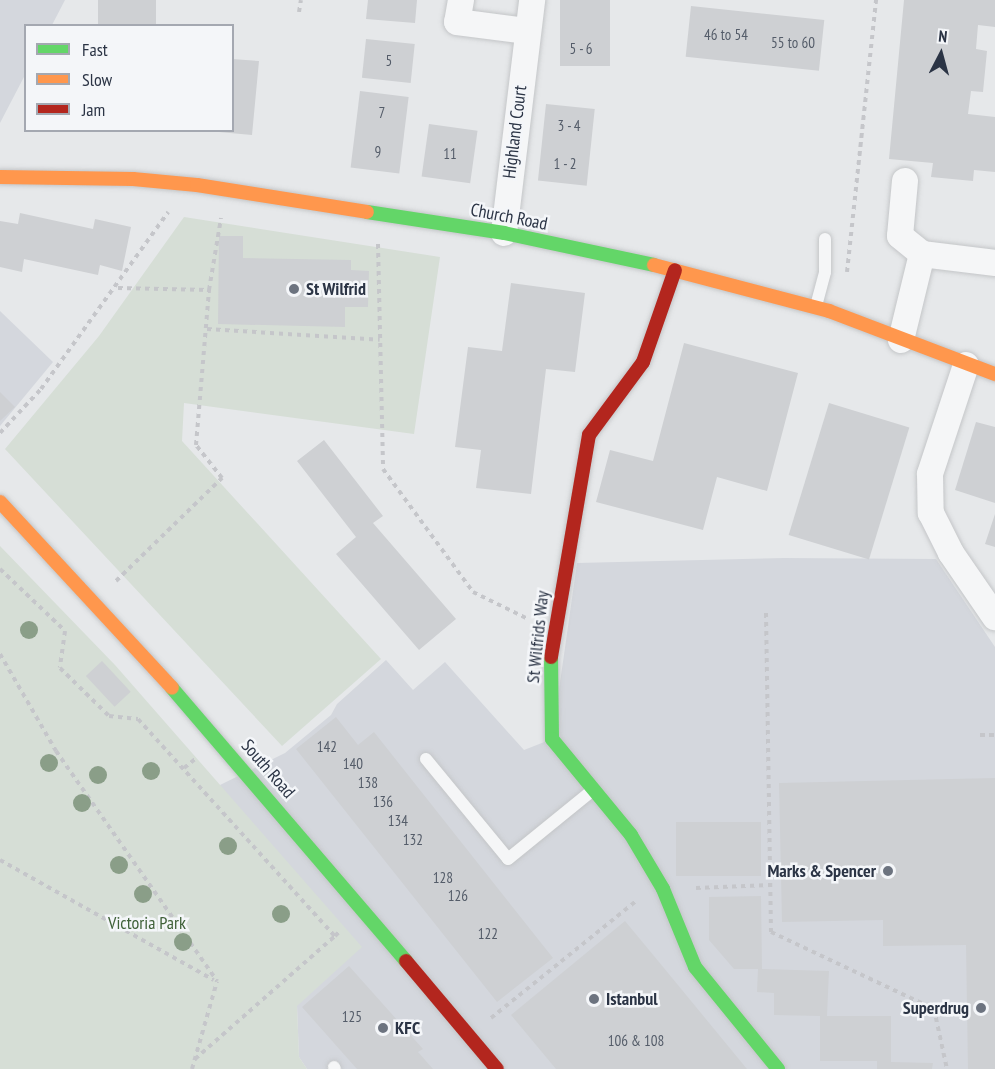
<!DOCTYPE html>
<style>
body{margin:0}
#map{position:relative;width:995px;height:1069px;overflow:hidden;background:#e6e8ea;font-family:"PT Sans Narrow",sans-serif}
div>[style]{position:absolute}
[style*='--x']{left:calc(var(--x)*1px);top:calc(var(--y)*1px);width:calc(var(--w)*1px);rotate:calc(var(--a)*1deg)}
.built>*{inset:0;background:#d4d7dd}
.green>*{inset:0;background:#d6ded6}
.building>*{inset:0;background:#ced0d3;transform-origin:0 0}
.path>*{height:4px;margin-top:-2px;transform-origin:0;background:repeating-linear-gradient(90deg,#c5c6ca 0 4.5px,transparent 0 9px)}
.roads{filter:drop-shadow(0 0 2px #c4c6c8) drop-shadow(0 0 2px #c4c6c8)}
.lane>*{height:12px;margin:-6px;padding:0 6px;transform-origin:6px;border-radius:6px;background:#f5f6f7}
.street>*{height:26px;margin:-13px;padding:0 13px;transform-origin:13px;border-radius:13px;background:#f5f6f7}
.fast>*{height:14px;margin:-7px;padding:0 7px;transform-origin:7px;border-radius:7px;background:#63d668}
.slow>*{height:14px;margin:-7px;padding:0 7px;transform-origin:7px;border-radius:7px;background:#ff974d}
.jam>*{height:14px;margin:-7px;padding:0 7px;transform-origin:7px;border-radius:7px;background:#b3261e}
.trees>*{width:18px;height:18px;margin:-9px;border-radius:50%;background:#8a9e88}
.dots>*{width:16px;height:16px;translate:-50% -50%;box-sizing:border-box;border:3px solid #f4f6f9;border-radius:50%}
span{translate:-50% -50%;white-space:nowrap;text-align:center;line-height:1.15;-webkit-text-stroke:5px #f4f6f9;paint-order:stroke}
.number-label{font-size:15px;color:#545c69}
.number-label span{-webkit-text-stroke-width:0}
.street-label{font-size:18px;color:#2b3445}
.poi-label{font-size:18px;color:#2b3445;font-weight:700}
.left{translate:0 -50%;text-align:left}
.right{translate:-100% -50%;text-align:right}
.park-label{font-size:18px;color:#3f6138}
.legend{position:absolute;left:24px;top:24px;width:210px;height:108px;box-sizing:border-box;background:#f4f6f9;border:2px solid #a4a8b1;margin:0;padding:8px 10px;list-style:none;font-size:18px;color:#2b3445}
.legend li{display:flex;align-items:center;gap:12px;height:30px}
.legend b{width:30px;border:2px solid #a4a8b1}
.north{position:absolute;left:911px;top:24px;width:60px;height:60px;-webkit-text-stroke:4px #f4f6f9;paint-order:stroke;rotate:6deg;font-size:16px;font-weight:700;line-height:24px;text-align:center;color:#2b3445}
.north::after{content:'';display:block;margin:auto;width:21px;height:27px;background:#2b3445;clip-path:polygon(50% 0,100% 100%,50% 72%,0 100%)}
</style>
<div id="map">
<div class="built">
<i style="clip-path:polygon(0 0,65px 0,52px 25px,26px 26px,25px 75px,0 123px)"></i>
<i style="clip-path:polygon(0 311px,53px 362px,0 426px)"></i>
<i style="clip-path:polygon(784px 558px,936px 559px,995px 647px,995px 1069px,307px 1069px,299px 1057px,297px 1006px,220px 785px,285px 753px,331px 715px,337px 704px,386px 660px,413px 690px,445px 662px,524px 750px,552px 739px,577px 563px)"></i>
</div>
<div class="green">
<i style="clip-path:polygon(184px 217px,440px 257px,414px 434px,184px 403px,182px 441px,381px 659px,282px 746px,5px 449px,99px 336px)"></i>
<i style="clip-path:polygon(0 546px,115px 665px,362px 947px,297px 1006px,299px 1057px,307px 1069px,0 1069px)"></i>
</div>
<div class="building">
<i style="left:98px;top:0;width:58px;height:26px"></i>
<i style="clip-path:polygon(368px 0,417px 0,415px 23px,366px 19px)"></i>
<i style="left:560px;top:0;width:50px;height:66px"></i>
<i style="clip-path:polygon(904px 0,995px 0,995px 27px,978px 25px,976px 49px,987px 51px,983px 92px,971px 91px,968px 114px,995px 117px,995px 172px,974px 170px,973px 181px,931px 177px,933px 163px,889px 159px)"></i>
<i style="left:691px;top:6px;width:134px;height:51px;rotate:6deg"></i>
<i style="left:366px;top:39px;width:49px;height:39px;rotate:6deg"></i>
<i style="clip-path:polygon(232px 59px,259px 61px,252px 135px,219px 132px,232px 130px)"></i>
<i style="left:360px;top:91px;width:49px;height:77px;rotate:7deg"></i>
<i style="left:546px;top:104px;width:49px;height:77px;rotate:6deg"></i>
<i style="left:429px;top:124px;width:49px;height:53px;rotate:8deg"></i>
<i style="clip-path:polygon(20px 213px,93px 229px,95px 219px,131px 227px,122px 271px,100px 265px,98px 275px,24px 259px,22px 272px,0 267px,0 221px,18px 224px)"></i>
<i style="clip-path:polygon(219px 236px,243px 236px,243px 258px,351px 260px,351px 270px,369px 271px,368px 307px,345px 307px,345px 327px,218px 324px)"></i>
<i style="clip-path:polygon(511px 283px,585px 293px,575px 372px,546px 369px,531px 494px,476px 488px,481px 450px,455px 447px,468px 347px,502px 351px)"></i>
<i style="clip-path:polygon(684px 343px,798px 373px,767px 491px,717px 477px,703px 530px,596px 502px,610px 450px,653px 461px)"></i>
<i style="clip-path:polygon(0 392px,15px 407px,0 421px)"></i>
<i style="left:829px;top:403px;width:84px;height:138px;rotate:17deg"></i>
<i style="clip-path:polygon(976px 422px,995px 427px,995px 503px,955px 490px)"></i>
<i style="clip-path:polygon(324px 440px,383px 516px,373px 523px,456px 619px,419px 650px,336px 554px,356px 537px,297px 461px)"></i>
<i style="clip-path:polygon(995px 514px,995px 547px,985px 544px)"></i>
<i style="left:102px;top:661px;width:42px;height:22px;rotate:47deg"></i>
<i style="clip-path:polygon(336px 717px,358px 745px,374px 732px,553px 958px,497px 1002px,296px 749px)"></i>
<i style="clip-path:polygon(995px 778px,995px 1069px,968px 1069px,966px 945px,883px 946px,883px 920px,782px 922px,779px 783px)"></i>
<i style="left:676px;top:822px;width:85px;height:54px"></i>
<i style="clip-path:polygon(761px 896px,762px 969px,829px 971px,827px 1016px,891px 1016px,891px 1062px,933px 1063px,932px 1069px,877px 1069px,877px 1061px,820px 1061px,820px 1016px,774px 1015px,774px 993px,757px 992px,758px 969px,734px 969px,709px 940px,709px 897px)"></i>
<i style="clip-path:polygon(625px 921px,659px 962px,747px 1069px,556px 1069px,511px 1015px)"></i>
<i style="clip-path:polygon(349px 966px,423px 1049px,418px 1052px,433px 1069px,357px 1069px,302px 1007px)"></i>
</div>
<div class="path">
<i style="--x:299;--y:12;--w:12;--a:-81"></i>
<i style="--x:378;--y:244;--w:225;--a:88.7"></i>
<i style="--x:383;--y:469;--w:152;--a:53.8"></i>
<i style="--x:473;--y:592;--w:59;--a:26.1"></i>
<i style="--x:847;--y:272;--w:274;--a:-83.9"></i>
<i style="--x:118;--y:288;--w:91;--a:1.3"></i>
<i style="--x:207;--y:329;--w:173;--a:3.6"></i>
<i style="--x:0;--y:433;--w:60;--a:-47"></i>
<i style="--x:41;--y:389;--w:218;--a:-54.3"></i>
<i style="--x:0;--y:569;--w:90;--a:43.6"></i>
<i style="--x:65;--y:631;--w:37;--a:98"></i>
<i style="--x:60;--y:668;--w:69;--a:44.4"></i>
<i style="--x:109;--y:716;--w:29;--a:6"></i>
<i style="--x:138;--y:719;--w:293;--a:47.8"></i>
<i style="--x:335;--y:936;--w:7;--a:-45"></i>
<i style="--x:116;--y:581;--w:148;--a:-44.2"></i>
<i style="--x:222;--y:478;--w:42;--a:-128.2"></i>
<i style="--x:196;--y:445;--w:156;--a:-85.2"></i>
<i style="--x:209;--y:290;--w:73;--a:-80.5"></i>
<i style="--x:766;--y:613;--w:319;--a:89.1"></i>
<i style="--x:771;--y:932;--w:180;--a:25.3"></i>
<i style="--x:934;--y:1009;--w:61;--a:77.8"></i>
<i style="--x:0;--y:654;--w:112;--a:60"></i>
<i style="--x:56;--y:751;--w:281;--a:55"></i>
<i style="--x:980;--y:735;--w:15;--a:0"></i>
<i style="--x:184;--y:768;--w:14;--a:-39"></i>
<i style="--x:0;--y:860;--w:245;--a:29.3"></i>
<i style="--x:696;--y:888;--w:75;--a:-2.3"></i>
<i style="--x:491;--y:1018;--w:188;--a:-38.9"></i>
<i style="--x:195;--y:1059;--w:186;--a:-41.3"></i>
<i style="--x:192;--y:1069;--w:91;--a:-74.1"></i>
</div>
<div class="roads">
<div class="lane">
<i style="--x:816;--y:306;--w:35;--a:-75"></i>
<i style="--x:825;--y:272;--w:33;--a:-90"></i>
<i style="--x:426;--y:759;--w:129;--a:50.6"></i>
<i style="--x:508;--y:859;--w:109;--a:-39.1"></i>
<i style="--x:334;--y:1067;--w:2;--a:63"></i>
</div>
<div class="street">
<i style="--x:461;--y:0;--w:22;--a:100"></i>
<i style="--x:457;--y:22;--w:71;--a:7.3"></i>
<i style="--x:905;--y:181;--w:55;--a:95.2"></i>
<i style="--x:900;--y:236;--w:28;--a:39"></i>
<i style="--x:504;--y:233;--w:235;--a:-83.1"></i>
<i style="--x:901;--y:340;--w:89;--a:-76.3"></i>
<i style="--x:922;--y:254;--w:74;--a:7"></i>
<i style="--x:966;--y:365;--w:115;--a:108.3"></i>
<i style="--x:930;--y:474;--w:39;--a:89"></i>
<i style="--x:931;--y:513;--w:45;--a:63.4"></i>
<i style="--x:951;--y:553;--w:78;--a:55.5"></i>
</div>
<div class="fast">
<i style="--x:367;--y:212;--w:139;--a:8.7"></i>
<i style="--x:504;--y:233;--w:153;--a:12"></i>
<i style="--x:551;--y:657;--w:82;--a:89.3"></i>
<i style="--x:552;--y:739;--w:124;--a:50.5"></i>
<i style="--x:631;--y:835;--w:63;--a:59.3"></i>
<i style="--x:663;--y:889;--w:84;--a:67.7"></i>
<i style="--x:695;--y:967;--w:132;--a:50.9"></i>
<i style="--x:172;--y:688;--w:360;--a:49.4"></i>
</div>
<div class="slow">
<i style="--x:0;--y:177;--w:133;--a:0.9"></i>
<i style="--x:133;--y:179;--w:64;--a:5.4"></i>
<i style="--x:197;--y:185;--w:172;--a:9"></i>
<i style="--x:654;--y:265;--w:181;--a:14.7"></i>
<i style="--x:829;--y:311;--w:178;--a:20.8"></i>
<i style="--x:0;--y:502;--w:253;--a:47.2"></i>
</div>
<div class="jam">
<i style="--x:551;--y:657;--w:225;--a:-80.3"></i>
<i style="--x:589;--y:435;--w:91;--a:-53.5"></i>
<i style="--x:643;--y:362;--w:97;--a:-70.8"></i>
<i style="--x:406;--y:961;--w:141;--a:49.9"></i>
</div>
</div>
<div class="trees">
<i style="left:29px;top:630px"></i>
<i style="left:49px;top:763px"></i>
<i style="left:151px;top:771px"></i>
<i style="left:98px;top:775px"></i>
<i style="left:82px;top:803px"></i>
<i style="left:228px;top:846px"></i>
<i style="left:119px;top:865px"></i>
<i style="left:143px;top:894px"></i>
<i style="left:281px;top:914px"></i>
<i style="left:183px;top:942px"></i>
</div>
<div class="dots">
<i style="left:294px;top:289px;background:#6c737f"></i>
<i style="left:888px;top:871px;background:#6c737f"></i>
<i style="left:594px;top:999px;background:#6c737f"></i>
<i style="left:981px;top:1008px;background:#6c737f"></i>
<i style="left:383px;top:1028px;background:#6c737f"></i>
</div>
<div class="number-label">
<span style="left:726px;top:35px">46 to 54</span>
<span style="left:793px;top:43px">55 to 60</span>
<span style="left:581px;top:49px">5 - 6</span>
<span style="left:389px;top:61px">5</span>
<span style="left:382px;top:113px">7</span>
<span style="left:569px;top:126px">3 - 4</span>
<span style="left:378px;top:152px">9</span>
<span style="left:450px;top:154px">11</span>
<span style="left:565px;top:164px">1 - 2</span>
<span style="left:327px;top:747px">142</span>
<span style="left:353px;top:764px">140</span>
<span style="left:368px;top:783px">138</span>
<span style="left:383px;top:802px">136</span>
<span style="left:398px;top:821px">134</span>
<span style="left:413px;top:840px">132</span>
<span style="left:443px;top:878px">128</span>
<span style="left:458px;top:896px">126</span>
<span style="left:488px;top:934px">122</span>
<span style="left:352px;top:1017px">125</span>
<span style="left:636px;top:1041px">106 &amp; 108</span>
</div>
<div class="street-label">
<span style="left:515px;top:132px;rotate:-83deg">Highland Court</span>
<span style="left:509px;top:217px;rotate:11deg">Church Road</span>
<span style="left:538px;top:637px;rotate:-84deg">St Wilfrids Way</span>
<span style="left:268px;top:769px;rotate:49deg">South Road</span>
</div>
<div class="poi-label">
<span class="left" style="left:306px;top:289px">St Wilfrid</span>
<span class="right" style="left:876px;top:871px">Marks &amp; Spencer</span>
<span class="left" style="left:606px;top:999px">Istanbul</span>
<span class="right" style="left:969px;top:1008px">Superdrug</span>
<span class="left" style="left:395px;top:1028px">KFC</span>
</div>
<div class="park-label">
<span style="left:147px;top:923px">Victoria Park</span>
</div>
<ul class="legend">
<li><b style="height:8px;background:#63d668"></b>Fast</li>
<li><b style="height:8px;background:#ff974d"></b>Slow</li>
<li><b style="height:8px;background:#b3261e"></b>Jam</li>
</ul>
<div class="north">N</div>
</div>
